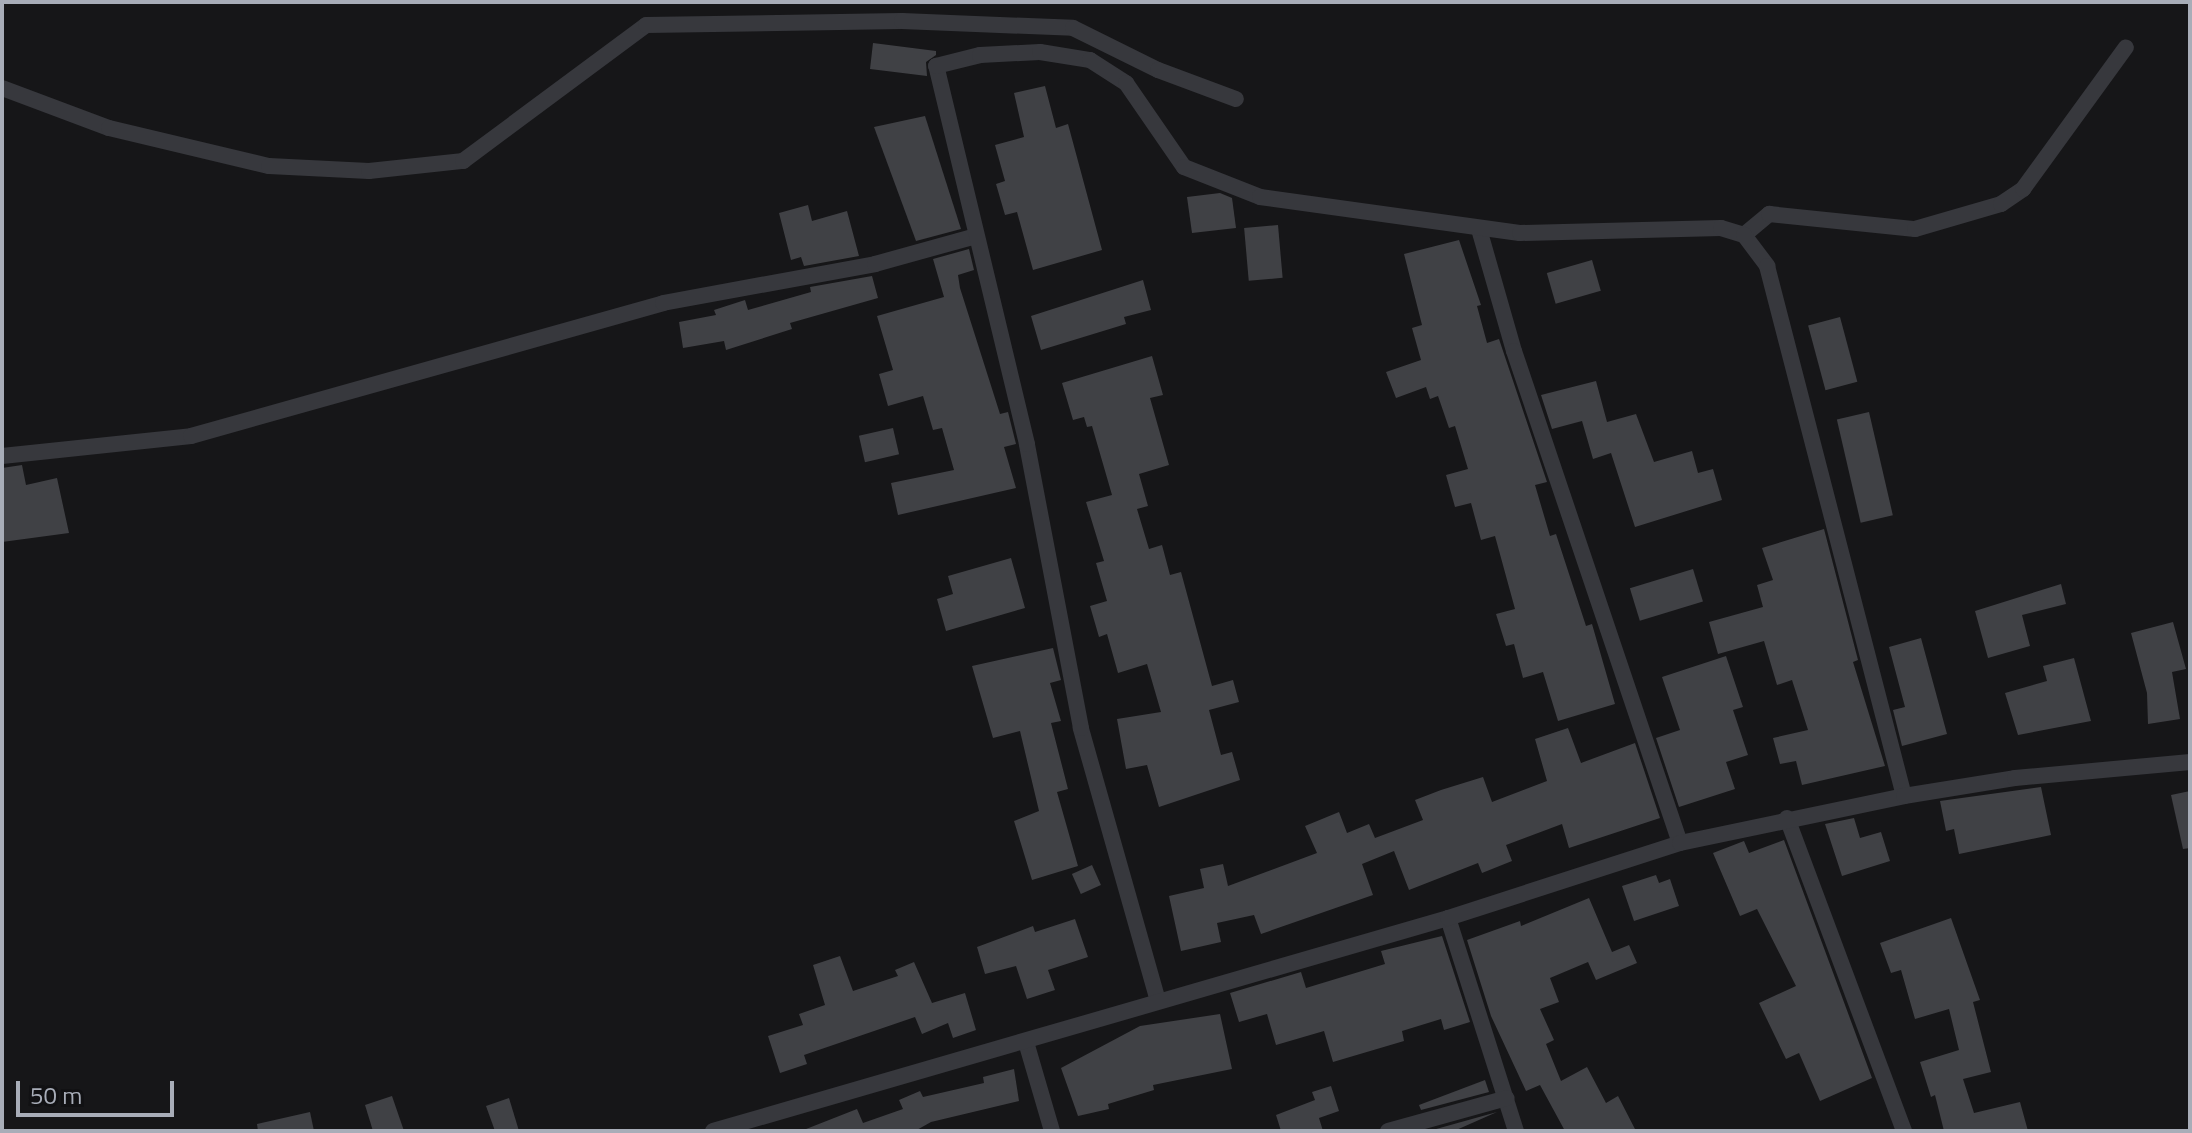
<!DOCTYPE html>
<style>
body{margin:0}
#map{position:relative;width:2192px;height:1133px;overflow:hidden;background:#161618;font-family:"Titillium Web",sans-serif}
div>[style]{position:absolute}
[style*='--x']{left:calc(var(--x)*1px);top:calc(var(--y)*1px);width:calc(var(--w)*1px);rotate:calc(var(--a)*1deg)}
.building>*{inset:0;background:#404145;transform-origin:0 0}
.street>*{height:16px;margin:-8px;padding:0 8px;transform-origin:8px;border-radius:8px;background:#37383d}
span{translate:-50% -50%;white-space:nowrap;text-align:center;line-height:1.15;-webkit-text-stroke:6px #111113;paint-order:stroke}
.frame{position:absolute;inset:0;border:4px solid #a8adb8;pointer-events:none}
.scale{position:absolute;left:16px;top:1081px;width:158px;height:36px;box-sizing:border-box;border:4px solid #a8adb8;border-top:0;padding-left:10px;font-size:24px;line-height:28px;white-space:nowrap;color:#a8adb8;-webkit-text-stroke:6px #111113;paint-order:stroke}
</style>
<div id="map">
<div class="building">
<i style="clip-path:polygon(873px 43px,936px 51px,936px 55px,926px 62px,927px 76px,870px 69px)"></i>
<i style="clip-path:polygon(1045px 86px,1056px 128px,1068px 124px,1102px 250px,1033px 270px,1017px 212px,1005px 215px,996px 184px,1005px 181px,995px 145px,1024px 137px,1014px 93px)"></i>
<i style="clip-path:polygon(925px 116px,961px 229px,916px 241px,874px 127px)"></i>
<i style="clip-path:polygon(1220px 193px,1232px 198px,1236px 228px,1192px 233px,1187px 197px)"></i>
<i style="clip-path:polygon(808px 205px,812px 221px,847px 211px,859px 256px,804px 266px,801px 257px,791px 260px,779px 213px)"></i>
<i style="left:1278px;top:225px;width:53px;height:34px;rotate:85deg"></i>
<i style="clip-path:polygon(1459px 240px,1481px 305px,1477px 306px,1487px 343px,1499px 339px,1547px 482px,1535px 485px,1550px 536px,1556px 534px,1586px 626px,1592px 624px,1615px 704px,1558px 721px,1543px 672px,1523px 678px,1514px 644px,1506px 646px,1496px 614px,1515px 609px,1495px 536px,1481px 540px,1471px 503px,1455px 507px,1446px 475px,1468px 469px,1455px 426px,1449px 428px,1438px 396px,1430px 399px,1426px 387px,1396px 398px,1386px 372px,1421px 360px,1412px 328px,1422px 325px,1404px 254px)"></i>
<i style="clip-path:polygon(969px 249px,974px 270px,958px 275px,960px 288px,1000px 414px,1008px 412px,1016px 444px,1004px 447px,1016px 488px,898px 515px,891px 483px,954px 470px,942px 428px,933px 430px,923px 396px,888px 406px,879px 374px,893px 370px,877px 316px,944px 297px,933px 259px)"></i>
<i style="left:1592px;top:260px;width:32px;height:47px;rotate:74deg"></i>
<i style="clip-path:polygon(872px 276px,878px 298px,790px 323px,792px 329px,726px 350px,724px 341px,683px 348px,679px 322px,716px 315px,714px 310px,745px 300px,748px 310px,811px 292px,810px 287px)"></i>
<i style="clip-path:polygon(1143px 280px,1151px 310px,1124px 317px,1126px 324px,1041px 350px,1031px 316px)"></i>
<i style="left:1840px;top:317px;width:67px;height:33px;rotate:75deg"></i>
<i style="clip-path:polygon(1152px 356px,1163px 395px,1150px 398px,1169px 465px,1139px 474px,1148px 506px,1137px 509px,1149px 549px,1162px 545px,1170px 575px,1181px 572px,1212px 686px,1233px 680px,1239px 702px,1209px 710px,1221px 755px,1232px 752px,1240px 780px,1159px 807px,1147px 765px,1126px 769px,1117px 719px,1161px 712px,1147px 664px,1118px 673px,1107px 634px,1099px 637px,1090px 606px,1107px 601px,1096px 563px,1104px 561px,1086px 502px,1112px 495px,1092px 426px,1087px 427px,1084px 417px,1073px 420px,1062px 383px)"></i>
<i style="clip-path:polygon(1596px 381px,1607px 422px,1636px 414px,1654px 462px,1692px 451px,1698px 473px,1713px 469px,1722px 500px,1635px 527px,1611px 453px,1593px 459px,1582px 421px,1552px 429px,1541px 395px)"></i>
<i style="left:1869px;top:412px;width:106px;height:33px;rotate:77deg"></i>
<i style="left:893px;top:428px;width:27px;height:35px;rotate:77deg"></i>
<i style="clip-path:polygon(22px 465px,26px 485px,57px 478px,69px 533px,2px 542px,2px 468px)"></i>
<i style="clip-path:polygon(1824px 529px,1858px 660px,1853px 662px,1885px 766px,1802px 785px,1796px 761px,1780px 764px,1773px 738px,1808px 730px,1792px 680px,1777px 685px,1764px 641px,1718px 654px,1709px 622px,1763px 607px,1757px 585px,1773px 580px,1762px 548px)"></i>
<i style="clip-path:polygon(1011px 558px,1025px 608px,946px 631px,937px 599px,953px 594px,948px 576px)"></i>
<i style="left:1693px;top:569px;width:34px;height:66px;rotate:73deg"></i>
<i style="clip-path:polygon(2061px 584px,2066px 604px,2022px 615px,2030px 646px,1988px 658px,1975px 611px)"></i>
<i style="clip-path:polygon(2173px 622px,2186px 669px,2172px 672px,2180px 719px,2148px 724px,2147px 693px,2131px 633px)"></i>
<i style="clip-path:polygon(1921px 638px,1947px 734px,1902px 746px,1893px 710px,1905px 707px,1889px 647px)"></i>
<i style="clip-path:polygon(1053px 648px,1061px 680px,1050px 683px,1061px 721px,1051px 723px,1068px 789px,1057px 792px,1078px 866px,1032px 880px,1014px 821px,1039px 811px,1020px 731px,993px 738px,972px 666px)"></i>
<i style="clip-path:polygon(1726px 656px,1743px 707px,1733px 710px,1748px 755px,1726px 762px,1735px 789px,1679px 807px,1656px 738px,1680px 730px,1662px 677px)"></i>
<i style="clip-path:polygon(2074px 658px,2091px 721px,2018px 735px,2005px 693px,2047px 681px,2043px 666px)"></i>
<i style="clip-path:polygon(1568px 728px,1581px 763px,1635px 743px,1660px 818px,1569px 848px,1562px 824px,1506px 845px,1512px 861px,1482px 873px,1478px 863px,1409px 890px,1394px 851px,1362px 864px,1373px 895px,1261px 934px,1254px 915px,1217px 923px,1221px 942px,1181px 951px,1169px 896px,1204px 888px,1200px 869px,1223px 864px,1228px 886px,1317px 853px,1305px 826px,1339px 812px,1347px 833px,1369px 824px,1375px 838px,1423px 820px,1415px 800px,1441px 790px,1483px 777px,1492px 802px,1547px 781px,1535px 739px)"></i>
<i style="clip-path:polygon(2041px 787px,2051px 835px,1959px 854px,1954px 829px,1946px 831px,1940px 801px)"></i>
<i style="clip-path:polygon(2190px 791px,2190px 848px,2183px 849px,2171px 795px)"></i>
<i style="clip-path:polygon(1854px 818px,1860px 838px,1881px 832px,1890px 861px,1842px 876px,1825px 824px)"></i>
<i style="clip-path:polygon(1784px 840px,1872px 1078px,1820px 1101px,1799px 1053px,1786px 1059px,1759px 1003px,1796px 986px,1757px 909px,1740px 916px,1713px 853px,1744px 841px,1749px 853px)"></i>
<i style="left:1092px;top:865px;width:22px;height:22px;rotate:66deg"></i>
<i style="clip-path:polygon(1656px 875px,1659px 883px,1670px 879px,1679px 906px,1634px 921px,1622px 886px)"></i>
<i style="clip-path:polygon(1589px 898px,1612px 952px,1629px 945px,1637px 963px,1596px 980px,1588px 962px,1550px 978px,1559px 1002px,1540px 1009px,1554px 1040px,1546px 1044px,1561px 1081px,1587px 1067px,1606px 1103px,1618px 1096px,1636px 1131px,1565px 1131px,1540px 1085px,1526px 1091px,1491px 1016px,1467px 940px,1520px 921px,1521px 926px)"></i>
<i style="clip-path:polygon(1951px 918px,1980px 1000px,1973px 1002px,1991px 1072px,1963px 1079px,1974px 1113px,2020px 1102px,2028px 1131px,1944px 1131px,1935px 1095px,1931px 1097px,1920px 1062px,1959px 1050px,1949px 1009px,1915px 1019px,1901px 970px,1891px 973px,1880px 943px)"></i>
<i style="clip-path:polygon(1075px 919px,1088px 957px,1048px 970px,1055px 990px,1027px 999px,1016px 966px,985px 974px,977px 947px,1033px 926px,1035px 932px)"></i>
<i style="clip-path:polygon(1442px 936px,1470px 1022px,1444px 1030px,1441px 1019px,1402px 1031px,1404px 1041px,1333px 1062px,1324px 1031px,1276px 1045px,1267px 1014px,1239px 1022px,1230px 993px,1301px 972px,1306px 988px,1385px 964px,1381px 951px)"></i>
<i style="clip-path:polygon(840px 956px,853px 991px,898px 976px,895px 970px,914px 962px,932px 1003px,965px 993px,976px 1030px,953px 1038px,948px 1023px,922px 1034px,915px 1017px,804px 1055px,807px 1064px,780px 1073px,768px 1036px,803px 1025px,799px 1014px,825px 1005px,813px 965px)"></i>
<i style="clip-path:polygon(1220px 1014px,1232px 1069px,1153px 1085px,1154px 1090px,1108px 1104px,1109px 1109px,1078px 1116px,1061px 1068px,1140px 1026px)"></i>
<i style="clip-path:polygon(1014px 1069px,1019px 1101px,931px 1122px,915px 1131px,801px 1131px,857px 1109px,863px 1123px,903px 1109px,899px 1100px,920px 1091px,923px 1097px,984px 1083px,983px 1077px)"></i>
<i style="clip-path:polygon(1485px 1080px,1489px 1092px,1421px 1110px,1419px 1105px)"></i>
<i style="clip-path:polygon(1331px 1086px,1339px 1111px,1319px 1118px,1323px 1131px,1281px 1131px,1276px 1115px,1315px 1100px,1312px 1092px)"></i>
<i style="clip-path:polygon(392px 1096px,404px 1131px,373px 1131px,365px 1105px)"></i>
<i style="clip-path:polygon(509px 1098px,519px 1131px,495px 1131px,486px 1106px)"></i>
<i style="clip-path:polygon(310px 1112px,314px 1131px,258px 1131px,257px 1124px)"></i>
<i style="clip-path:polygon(1497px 1112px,1454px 1131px,1429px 1131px)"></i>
</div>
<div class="street">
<i style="--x:2;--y:88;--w:114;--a:20.5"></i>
<i style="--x:109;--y:128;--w:164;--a:13.4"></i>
<i style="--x:269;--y:166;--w:100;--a:2.9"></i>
<i style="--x:369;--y:171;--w:95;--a:-6.1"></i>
<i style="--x:463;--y:161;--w:228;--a:-36.6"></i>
<i style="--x:646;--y:25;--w:256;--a:-0.9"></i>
<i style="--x:902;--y:21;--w:171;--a:2.3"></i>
<i style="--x:1073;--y:28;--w:95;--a:26.3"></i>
<i style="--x:1158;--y:70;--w:83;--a:20.4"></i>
<i style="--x:1479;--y:229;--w:127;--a:74"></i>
<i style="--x:1514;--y:351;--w:519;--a:71.36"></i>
<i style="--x:1744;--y:235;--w:33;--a:-40"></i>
<i style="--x:1769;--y:214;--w:147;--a:5.9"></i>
<i style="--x:1915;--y:229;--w:90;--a:-16.2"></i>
<i style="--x:2001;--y:204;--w:27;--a:-34"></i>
<i style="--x:2023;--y:189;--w:175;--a:-54"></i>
<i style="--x:2;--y:456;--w:190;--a:-6"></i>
<i style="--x:191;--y:436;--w:490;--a:-15.7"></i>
<i style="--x:663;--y:303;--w:216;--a:-10.4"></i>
<i style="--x:875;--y:264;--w:105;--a:-15.5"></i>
<i style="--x:1787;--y:818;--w:334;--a:69.5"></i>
<i style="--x:1448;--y:918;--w:224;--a:72.3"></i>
<i style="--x:1158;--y:1001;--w:284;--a:-105.8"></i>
<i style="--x:1081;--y:728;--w:289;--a:-100.8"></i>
<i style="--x:1027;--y:444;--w:389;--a:-103.5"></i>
<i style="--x:936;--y:66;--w:45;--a:-14"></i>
<i style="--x:980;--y:55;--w:60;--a:-2.9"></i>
<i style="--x:1040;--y:52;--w:51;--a:9.1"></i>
<i style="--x:1090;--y:60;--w:43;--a:32.6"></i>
<i style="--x:1126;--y:83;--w:102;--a:55.4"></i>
<i style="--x:1184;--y:167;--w:82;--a:21.5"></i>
<i style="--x:1260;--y:197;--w:262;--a:7.9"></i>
<i style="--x:1520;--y:233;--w:201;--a:-1.4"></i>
<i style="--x:1721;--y:228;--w:24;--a:17"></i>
<i style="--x:1744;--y:235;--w:39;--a:53"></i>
<i style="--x:1767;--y:266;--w:547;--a:75.51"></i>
<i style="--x:1026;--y:1042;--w:93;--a:73.7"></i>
<i style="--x:713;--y:1131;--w:765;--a:-16.16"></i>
<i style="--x:1448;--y:918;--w:244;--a:-17.9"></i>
<i style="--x:1680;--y:843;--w:229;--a:-11.8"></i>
<i style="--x:1904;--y:796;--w:112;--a:-9.2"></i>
<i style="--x:2015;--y:778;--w:176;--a:-5.2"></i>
<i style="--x:1388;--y:1131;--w:123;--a:-15.5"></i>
</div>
<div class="frame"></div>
<div class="scale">50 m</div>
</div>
